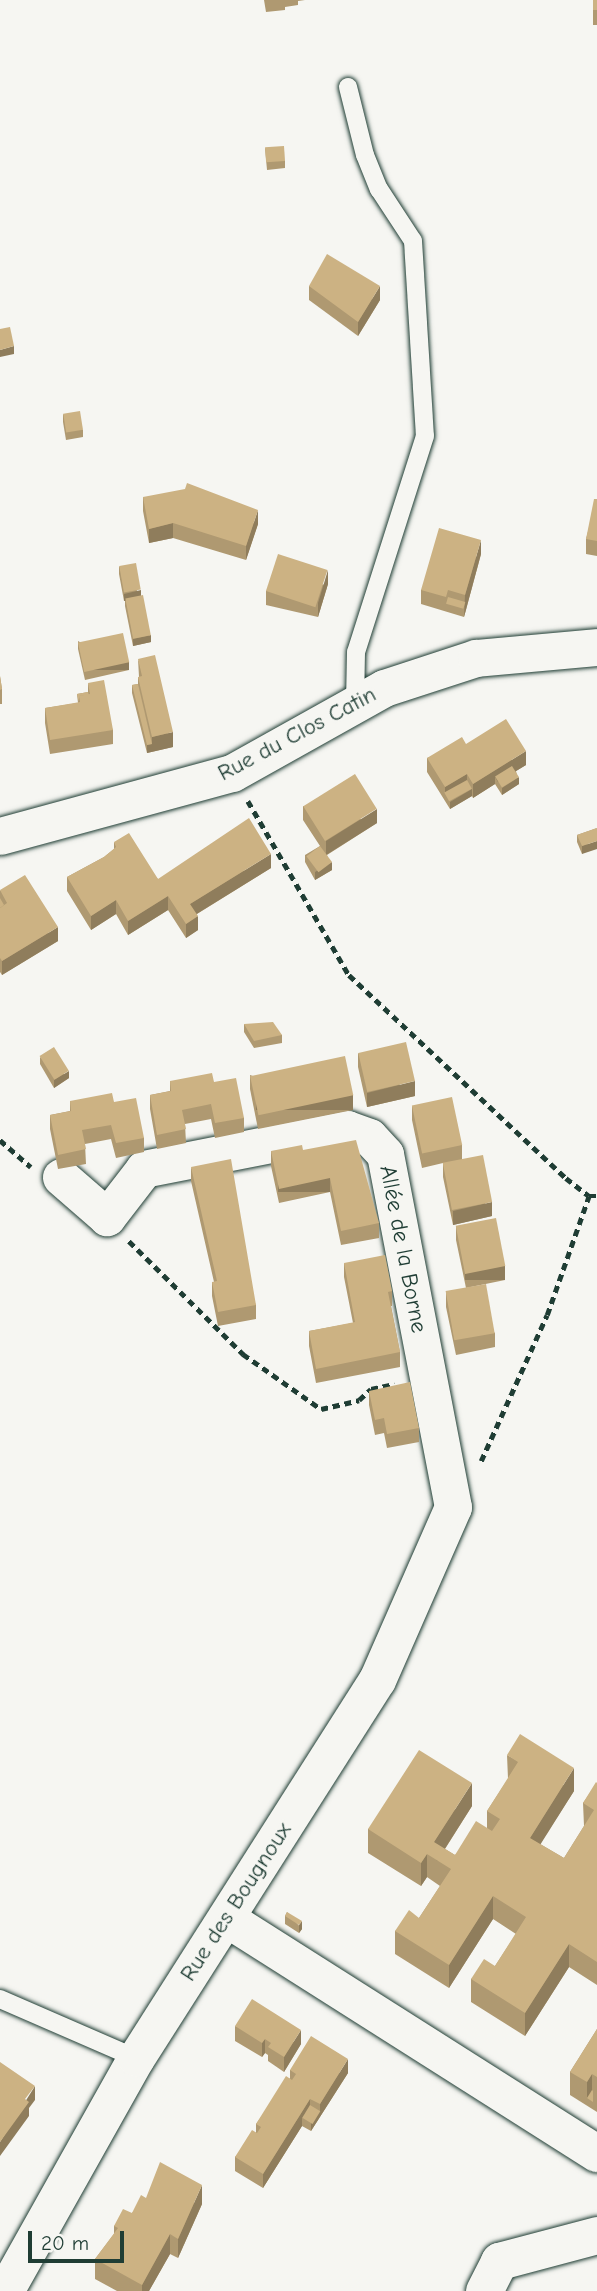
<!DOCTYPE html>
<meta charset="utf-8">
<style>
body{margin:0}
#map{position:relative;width:597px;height:2291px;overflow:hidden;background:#f6f6f2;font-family:"Comic Neue",sans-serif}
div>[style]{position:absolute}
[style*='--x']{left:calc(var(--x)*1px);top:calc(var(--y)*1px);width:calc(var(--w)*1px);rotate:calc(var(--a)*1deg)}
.path>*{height:4.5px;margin-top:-2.25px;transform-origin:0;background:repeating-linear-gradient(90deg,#1f3d34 0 7px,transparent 0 12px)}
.roads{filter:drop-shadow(0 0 2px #1f3d34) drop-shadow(0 0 2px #1f3d34)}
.lane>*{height:18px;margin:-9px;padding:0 9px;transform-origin:9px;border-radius:9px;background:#f6f6f2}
.street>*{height:37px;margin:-18.5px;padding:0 18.5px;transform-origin:18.5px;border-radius:18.5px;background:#f6f6f2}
.wall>*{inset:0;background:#af9971;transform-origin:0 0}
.shaded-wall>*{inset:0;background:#8f7d5c;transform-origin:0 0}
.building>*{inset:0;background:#ccb283;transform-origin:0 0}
span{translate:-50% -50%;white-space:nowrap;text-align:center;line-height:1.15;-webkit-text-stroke:6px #f6f6f2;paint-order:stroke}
.street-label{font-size:23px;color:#1f3d34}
.scale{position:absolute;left:28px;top:2231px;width:96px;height:32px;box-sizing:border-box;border:4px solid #1f3d34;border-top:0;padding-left:9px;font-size:21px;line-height:24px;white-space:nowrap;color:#1f3d34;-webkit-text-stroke:5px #f6f6f2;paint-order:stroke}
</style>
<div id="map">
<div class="path">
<i style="--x:248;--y:801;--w:201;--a:59.9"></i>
<i style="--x:349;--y:975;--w:297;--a:43.1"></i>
<i style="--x:566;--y:1178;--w:29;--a:38"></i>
<i style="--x:589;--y:1196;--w:8;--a:0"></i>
<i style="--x:0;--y:1140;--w:41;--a:41.1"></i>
<i style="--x:129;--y:1241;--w:161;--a:44.7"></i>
<i style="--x:243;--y:1354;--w:95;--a:35.2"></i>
<i style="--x:321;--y:1409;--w:39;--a:-13"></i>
<i style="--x:359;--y:1400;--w:16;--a:-43"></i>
<i style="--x:371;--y:1389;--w:24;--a:-12"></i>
<i style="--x:481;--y:1461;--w:160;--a:-65.7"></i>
<i style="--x:547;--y:1315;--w:126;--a:-70.6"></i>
</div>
<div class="roads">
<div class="lane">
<i style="--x:348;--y:87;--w:70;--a:76"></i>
<i style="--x:365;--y:155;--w:37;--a:68"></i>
<i style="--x:379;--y:189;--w:62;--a:56.8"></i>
<i style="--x:413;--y:241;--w:195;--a:86.5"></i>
<i style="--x:425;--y:436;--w:227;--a:107.7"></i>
<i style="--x:356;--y:652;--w:51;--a:91.1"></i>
<i style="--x:0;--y:1999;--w:148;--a:23.5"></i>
</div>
<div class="street">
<i style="--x:0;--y:836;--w:240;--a:-15.2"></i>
<i style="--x:232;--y:773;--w:174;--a:-29.2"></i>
<i style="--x:384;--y:688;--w:97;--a:-18.1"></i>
<i style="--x:476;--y:658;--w:121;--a:-5.2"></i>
<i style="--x:226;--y:1918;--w:439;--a:32.4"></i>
<i style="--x:5;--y:2291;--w:267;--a:-60.7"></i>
<i style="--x:136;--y:2058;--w:448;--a:-57.5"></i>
<i style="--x:377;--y:1680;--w:189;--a:-66.3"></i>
<i style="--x:453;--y:1507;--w:359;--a:-100.9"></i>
<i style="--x:385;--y:1154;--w:23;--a:-133"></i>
<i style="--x:369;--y:1137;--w:23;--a:-160"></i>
<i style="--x:347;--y:1129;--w:207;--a:168.9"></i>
<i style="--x:144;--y:1169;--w:61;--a:127.6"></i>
<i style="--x:107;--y:1217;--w:61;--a:-139"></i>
<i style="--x:484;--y:2291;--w:34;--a:-63"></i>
<i style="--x:499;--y:2261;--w:101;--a:-14.9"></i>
</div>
</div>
<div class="wall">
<i style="clip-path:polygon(264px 0,305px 0,298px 1px,298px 5px,285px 7px,285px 10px,266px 12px)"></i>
<i style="left:593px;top:0;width:4px;height:25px"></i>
<i style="clip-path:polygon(265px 148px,285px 161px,285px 168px,267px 170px)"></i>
<i style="clip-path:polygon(309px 286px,380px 300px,358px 336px,309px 300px)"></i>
<i style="clip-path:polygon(63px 414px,83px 430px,83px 437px,66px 440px,63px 422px)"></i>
<i style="clip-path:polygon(143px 497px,258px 524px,246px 560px,173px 538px,149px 543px,143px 511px)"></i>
<i style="clip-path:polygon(597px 499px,597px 556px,586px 554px,586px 539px)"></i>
<i style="clip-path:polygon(481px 554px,464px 617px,421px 604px,421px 590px)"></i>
<i style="clip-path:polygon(119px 566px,141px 596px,151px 642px,133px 646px,125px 606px,125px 601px,124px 601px,119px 574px)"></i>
<i style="clip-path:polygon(328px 584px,318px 617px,266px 605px,266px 591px)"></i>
<i style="clip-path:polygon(78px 641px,129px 670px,85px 680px,78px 649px)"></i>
<i style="clip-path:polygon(138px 659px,173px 747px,147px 753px,132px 693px,132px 685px,138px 684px,138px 677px,139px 677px)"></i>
<i style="clip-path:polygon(0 676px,2px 689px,2px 704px,0 704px)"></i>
<i style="clip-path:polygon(88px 683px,113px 730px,113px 744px,50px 754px,45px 723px,45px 708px,78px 703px,77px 694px,88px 692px)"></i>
<i style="clip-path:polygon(466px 744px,526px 765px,516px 771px,519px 784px,502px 795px,495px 784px,473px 798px,472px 796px,450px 809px,427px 772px,427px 758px)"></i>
<i style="clip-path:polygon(303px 806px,377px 823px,327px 855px,332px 870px,315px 880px,305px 862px,305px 855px,320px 846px,303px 820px)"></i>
<i style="clip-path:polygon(597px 828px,582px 854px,577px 842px,577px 835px)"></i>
<i style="clip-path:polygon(114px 842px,158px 879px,271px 868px,197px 914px,198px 930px,186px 938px,168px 910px,128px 935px,116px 914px,91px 930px,67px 891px,67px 877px,104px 857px,114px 849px)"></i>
<i style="clip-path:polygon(0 890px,58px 941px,2px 975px,0 972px)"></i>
<i style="clip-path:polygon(244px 1024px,282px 1035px,282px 1043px,254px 1048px,244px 1032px)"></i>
<i style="clip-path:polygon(358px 1053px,415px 1096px,367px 1107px,358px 1067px)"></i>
<i style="clip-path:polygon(40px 1057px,69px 1078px,54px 1088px,40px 1064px)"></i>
<i style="clip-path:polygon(250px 1075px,353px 1110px,258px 1129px,250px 1089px)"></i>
<i style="clip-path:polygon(170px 1081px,214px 1082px,244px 1118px,244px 1132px,215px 1138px,211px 1119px,185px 1124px,186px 1143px,157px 1149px,150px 1109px,150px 1095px,170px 1091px)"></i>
<i style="clip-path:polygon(70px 1101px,114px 1102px,144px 1138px,144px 1152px,116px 1158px,111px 1139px,85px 1144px,86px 1164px,58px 1169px,50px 1129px,50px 1115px,70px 1111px)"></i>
<i style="clip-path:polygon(412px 1106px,462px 1145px,462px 1159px,492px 1216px,453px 1225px,443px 1177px,443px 1163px,422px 1168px,412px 1120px)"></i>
<i style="clip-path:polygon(303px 1150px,379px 1223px,379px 1238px,341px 1245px,330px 1192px,279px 1203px,271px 1166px,271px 1151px)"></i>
<i style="clip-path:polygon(191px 1167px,256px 1305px,256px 1319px,218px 1326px,212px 1296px,212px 1282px,214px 1282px,191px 1181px)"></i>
<i style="clip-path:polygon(456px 1226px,505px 1280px,466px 1288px,456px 1240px)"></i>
<i style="clip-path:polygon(344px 1263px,392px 1291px,392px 1306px,391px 1306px,400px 1352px,400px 1367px,316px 1383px,309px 1346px,309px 1331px,353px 1323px,344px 1277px)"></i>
<i style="clip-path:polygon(446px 1292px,495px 1333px,495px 1347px,456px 1355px,446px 1307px)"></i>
<i style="clip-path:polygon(369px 1391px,419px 1428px,419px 1442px,387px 1448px,384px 1433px,375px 1435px,369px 1405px)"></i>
<i style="clip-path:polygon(507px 1755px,574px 1791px,540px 1844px,564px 1858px,584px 1826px,583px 1803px,597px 1783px,597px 1985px,569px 1967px,525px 2036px,471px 2002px,471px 1979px,495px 1966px,516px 1934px,493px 1919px,449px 1988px,395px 1954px,395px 1931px,419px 1918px,440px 1886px,427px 1877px,421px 1886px,368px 1853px,368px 1829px,472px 1806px,445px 1849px,455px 1855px,487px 1828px,487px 1811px,508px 1779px)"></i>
<i style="clip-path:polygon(287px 1912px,302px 1929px,299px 1933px,285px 1924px,285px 1916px)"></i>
<i style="clip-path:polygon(235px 2026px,301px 2044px,284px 2072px,268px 2061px,268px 2055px,265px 2053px,262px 2057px,235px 2041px)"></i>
<i style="clip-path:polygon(597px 2029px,597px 2112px,570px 2095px,570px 2072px)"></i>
<i style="clip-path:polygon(290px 2070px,348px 2073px,311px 2131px,302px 2126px,263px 2188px,235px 2171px,235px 2157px,256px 2133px,256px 2124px,290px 2078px)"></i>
<i style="clip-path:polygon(146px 2198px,202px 2204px,178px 2258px,170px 2254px,149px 2291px,117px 2291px,95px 2279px,95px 2259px,114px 2234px,114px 2226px,132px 2213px)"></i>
</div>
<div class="shaded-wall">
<i style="clip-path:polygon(380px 286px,380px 300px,358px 336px,358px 322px)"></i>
<i style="clip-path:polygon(14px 346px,14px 354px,0 357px,0 350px)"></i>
<i style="clip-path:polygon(258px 510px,258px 524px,246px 560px,246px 546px)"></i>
<i style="clip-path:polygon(173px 523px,173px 538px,149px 543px,149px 529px)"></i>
<i style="clip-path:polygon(481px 540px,481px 554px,464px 617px,465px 595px)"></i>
<i style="clip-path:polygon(328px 570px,328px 584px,318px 617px,318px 603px)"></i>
<i style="clip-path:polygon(141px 590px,141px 597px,124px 601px,124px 594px)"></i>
<i style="clip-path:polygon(151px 635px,151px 642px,133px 646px,133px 639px)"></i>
<i style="left:129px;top:662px;width:8px;height:45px;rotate:90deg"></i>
<i style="clip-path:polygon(173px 732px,173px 747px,147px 753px,147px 745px,152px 744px,152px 737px)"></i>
<i style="clip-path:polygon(526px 751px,526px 765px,498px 782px,495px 777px,495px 784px,473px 798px,473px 784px)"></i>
<i style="clip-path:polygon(467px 774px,467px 788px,445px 794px,445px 801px,445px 787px)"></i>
<i style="clip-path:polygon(519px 777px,519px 784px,502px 795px,502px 788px)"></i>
<i style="clip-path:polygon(472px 789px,472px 796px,450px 809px,450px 802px)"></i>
<i style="clip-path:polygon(377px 809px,377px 823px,326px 855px,326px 841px)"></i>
<i style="clip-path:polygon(597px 841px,597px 849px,582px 854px,582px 846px)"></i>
<i style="clip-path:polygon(271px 854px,271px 868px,190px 918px,190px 904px)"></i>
<i style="clip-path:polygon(332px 862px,332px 870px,315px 880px,315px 872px)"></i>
<i style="clip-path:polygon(168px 896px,168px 910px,128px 935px,128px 921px)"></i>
<i style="clip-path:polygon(116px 900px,116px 914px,91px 930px,91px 916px)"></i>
<i style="clip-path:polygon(198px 916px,198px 930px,186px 938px,186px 924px)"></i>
<i style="clip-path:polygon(58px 927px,58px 941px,2px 975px,2px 961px)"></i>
<i style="clip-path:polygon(69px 1071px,69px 1078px,54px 1088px,54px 1080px)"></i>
<i style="clip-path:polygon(415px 1081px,415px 1096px,367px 1107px,367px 1093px)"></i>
<i style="left:353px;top:1095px;width:15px;height:97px;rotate:90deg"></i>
<i style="left:330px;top:1178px;width:14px;height:52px;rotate:90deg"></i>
<i style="clip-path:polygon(492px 1202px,492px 1216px,453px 1225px,453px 1211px)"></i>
<i style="left:505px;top:1266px;width:14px;height:40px;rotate:90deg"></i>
<i style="clip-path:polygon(574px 1768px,574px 1791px,530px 1861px,530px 1838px)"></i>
<i style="clip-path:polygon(472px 1783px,472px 1806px,437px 1861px,434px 1842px)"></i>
<i style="clip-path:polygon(427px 1854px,427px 1877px,421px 1886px,421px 1863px)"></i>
<i style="clip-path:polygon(493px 1896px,493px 1919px,449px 1988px,449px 1965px)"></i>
<i style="clip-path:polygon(302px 1921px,302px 1929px,299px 1933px,299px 1925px)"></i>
<i style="clip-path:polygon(569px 1944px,569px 1967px,525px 2036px,525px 2013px)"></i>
<i style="clip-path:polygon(301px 2030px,301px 2044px,284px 2072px,284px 2057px)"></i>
<i style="clip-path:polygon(265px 2039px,265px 2053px,262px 2057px,262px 2043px)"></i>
<i style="clip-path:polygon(348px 2059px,348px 2073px,311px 2131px,311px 2124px,320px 2111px,320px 2104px)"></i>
<i style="clip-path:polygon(592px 2074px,592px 2097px,587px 2098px,587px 2105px,587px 2082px)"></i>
<i style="clip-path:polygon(35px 2086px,35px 2100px,29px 2108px,29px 2116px,0 2156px,0 2142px)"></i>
<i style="clip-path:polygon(310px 2099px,310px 2113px,302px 2118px,302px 2126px,263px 2188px,263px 2174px)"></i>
<i style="clip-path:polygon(202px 2185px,202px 2204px,178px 2258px,178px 2239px)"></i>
<i style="clip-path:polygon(170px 2234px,170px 2254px,149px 2291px,142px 2291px,142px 2285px)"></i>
</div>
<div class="building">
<i style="left:593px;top:0;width:4px;height:10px"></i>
<i style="left:284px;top:146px;width:15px;height:19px;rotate:86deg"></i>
<i style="clip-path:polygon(327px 254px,380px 286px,358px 322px,309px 286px)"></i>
<i style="clip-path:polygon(10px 327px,14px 346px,0 350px,0 329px)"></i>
<i style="left:80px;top:411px;width:19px;height:17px;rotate:81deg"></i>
<i style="clip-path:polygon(187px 483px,258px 510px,246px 546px,173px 523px,149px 529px,143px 497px,185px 489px)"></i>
<i style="clip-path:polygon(594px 499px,597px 499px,597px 541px,586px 539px)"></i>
<i style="clip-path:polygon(439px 528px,481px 540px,465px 595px,448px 590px,446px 597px,421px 590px)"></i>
<i style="left:278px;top:554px;width:52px;height:39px;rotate:18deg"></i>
<i style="left:136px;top:563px;width:27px;height:17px;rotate:80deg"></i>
<i style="left:143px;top:595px;width:41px;height:18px;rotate:79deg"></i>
<i style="left:448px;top:597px;width:18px;height:7px;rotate:16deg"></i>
<i style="left:123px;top:633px;width:30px;height:46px;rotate:78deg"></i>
<i style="clip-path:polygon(155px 655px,173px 732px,152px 737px,138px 677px,142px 676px,138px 659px)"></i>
<i style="clip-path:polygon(0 676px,2px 689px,0 690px)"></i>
<i style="clip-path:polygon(104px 680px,113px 730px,50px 740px,45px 708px,80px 702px,79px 696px,90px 694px,88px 683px)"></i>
<i style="clip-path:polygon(138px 684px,152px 744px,147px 745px,132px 685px)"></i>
<i style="clip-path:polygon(88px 692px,89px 695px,79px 696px,79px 702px,77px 694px)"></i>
<i style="clip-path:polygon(506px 719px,526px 751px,473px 784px,467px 774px,445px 787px,427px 758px,462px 737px,466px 744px)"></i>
<i style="left:512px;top:766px;width:13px;height:20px;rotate:58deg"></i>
<i style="left:355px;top:774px;width:41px;height:61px;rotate:58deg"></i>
<i style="left:467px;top:780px;width:10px;height:26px;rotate:61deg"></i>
<i style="clip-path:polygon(249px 818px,271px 854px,190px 904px,198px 916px,186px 924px,168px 896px,128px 921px,116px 900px,91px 916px,67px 877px,104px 857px,116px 847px,114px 842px,129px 833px,158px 879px)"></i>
<i style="clip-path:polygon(597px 828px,597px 841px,582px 846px,577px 835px)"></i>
<i style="left:320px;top:846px;width:20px;height:17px;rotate:53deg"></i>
<i style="clip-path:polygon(25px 875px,58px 927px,2px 961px,0 958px,0 908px,7px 903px,0 890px)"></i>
<i style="clip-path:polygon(0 898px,4px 905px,0 908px)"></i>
<i style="clip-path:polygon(273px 1022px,282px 1035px,254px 1041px,244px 1024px)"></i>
<i style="left:406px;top:1042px;width:40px;height:49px;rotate:77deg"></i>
<i style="left:54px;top:1047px;width:28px;height:17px;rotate:58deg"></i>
<i style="left:345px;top:1056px;width:40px;height:97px;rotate:78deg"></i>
<i style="clip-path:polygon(212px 1073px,214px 1082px,236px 1078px,244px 1118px,215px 1123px,211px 1104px,182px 1110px,186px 1129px,157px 1135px,150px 1095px,171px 1091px,170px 1081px)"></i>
<i style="clip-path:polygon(112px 1093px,114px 1102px,136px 1098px,144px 1138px,116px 1143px,111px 1125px,82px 1130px,86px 1149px,58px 1155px,50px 1115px,71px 1111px,70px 1101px)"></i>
<i style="left:452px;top:1097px;width:49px;height:41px;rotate:78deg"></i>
<i style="clip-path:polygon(356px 1140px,379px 1223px,341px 1231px,330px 1178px,279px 1189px,271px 1151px,302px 1145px,303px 1150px)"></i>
<i style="left:483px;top:1155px;width:48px;height:41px;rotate:79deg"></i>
<i style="clip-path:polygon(231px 1159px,256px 1305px,218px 1312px,212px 1282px,217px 1281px,191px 1167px)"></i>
<i style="left:496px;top:1218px;width:49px;height:41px;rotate:79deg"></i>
<i style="clip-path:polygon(385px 1255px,392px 1291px,388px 1292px,400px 1352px,316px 1369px,309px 1331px,355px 1322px,344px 1263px)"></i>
<i style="left:486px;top:1284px;width:50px;height:41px;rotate:80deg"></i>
<i style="clip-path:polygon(410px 1382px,419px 1428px,387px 1434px,384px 1418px,375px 1420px,369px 1391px)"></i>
<i style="clip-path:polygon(520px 1734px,574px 1768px,530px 1838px,564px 1858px,594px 1810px,583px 1803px,596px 1782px,597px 1783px,597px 1962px,569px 1944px,525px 2013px,471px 1979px,484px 1959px,495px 1966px,526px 1917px,493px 1896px,449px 1965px,395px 1931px,409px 1910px,419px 1918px,451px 1869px,427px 1854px,421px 1863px,368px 1829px,419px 1750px,472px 1783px,434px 1842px,455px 1855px,476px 1821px,492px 1831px,500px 1819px,487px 1811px,518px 1762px,507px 1755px)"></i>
<i style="clip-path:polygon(287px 1912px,302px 1921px,299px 1925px,285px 1916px)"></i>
<i style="clip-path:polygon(252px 1999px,301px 2030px,284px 2057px,268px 2047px,271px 2043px,265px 2039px,262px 2043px,235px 2026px)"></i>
<i style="clip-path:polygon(597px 2029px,597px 2077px,592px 2074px,587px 2082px,570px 2072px)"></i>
<i style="clip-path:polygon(311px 2036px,348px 2059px,320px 2104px,310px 2099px,263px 2174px,235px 2157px,252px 2130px,257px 2133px,261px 2127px,256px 2124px,286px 2076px,292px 2080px,296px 2074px,290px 2070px)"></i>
<i style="clip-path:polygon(0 2062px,35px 2086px,25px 2099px,29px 2102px,0 2142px)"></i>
<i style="clip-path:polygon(592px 2090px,593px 2091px,593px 2102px,587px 2098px)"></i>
<i style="left:310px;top:2105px;width:12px;height:15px;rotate:31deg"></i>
<i style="clip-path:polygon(160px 2162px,202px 2185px,178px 2239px,170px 2234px,142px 2285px,95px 2259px,118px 2228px,114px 2226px,123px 2209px,132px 2213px,141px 2195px,146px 2198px)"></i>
</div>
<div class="street-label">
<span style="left:297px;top:734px;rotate:-28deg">Rue du Clos Catin</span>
<span style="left:403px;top:1249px;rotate:79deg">Allée de la Borne</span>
<span style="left:236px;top:1902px;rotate:-57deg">Rue des Bougnoux</span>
</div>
<div class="scale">20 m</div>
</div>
